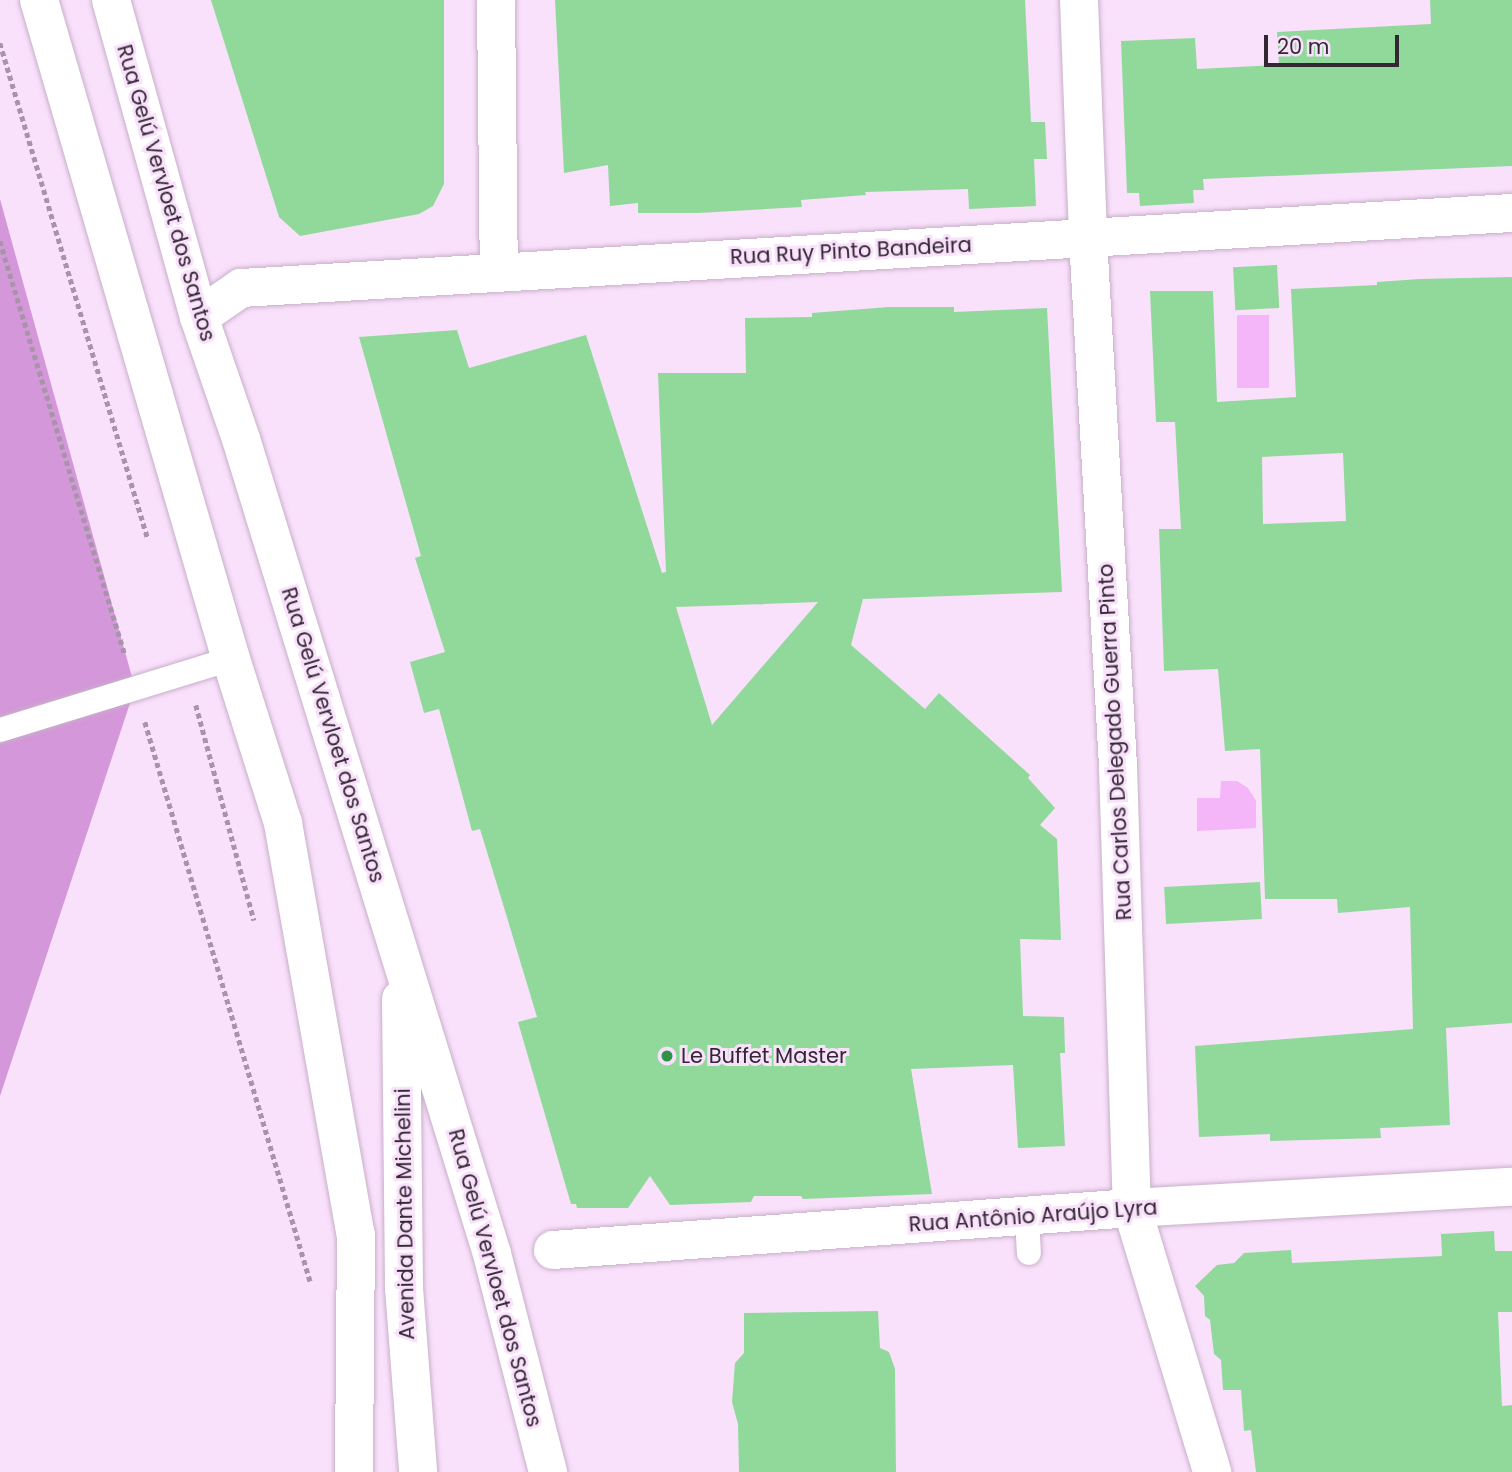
<!DOCTYPE html>
<meta charset="utf-8">
<style>
body{margin:0}
#map{position:relative;width:1512px;height:1472px;overflow:hidden;background:#f9e0fb;font-family:Poppins,sans-serif}
div>[style]{position:absolute}
[style*='--x']{left:calc(var(--x)*1px);top:calc(var(--y)*1px);width:calc(var(--w)*1px);rotate:calc(var(--a)*1deg)}
.forest>*{inset:0;background:#d497d9}
.water>*{inset:0;background:#f4b5f9;transform-origin:0 0}
.building>*{inset:0;background:#90d99b;transform-origin:0 0}
.path>*{height:4.5px;margin-top:-2.25px;transform-origin:0;background:repeating-linear-gradient(90deg,#a794a8 0 5px,transparent 0 8.5px)}
.roads{filter:drop-shadow(0 0 2px #c8afc9) drop-shadow(0 0 2px #c8afc9)}
.lane>*{height:24px;margin:-12px;padding:0 12px;transform-origin:12px;border-radius:12px;background:#fff}
.street>*{height:38px;margin:-19px;padding:0 19px;transform-origin:19px;border-radius:19px;background:#fff}
.secondary>*{height:38px;margin:-19px;padding:0 19px;transform-origin:19px;border-radius:19px;background:#fff}
.dots>*{width:19px;height:19px;translate:-50% -50%;box-sizing:border-box;border:4px solid #f9e0fb;border-radius:50%}
span{translate:-50% -50%;white-space:nowrap;text-align:center;line-height:1.15;-webkit-text-stroke:6px #f9e0fb;paint-order:stroke}
.street-label{font-size:21px;color:#322833}
.poi-label{font-size:21px;color:#322833}
.left{translate:0 -50%;text-align:left}
.scale{position:absolute;left:1264px;top:35px;width:135px;height:32px;box-sizing:border-box;border:4px solid #322833;border-top:0;padding-left:9px;font-size:21px;line-height:24px;white-space:nowrap;color:#322833;-webkit-text-stroke:5px #f9e0fb;paint-order:stroke}
</style>
<div id="map">
<div class="forest">
<i style="clip-path:polygon(0 199px,135px 688px,0 1096px)"></i>
</div>
<div class="water">
<i style="left:1237px;top:315px;width:32px;height:73px"></i>
<i style="clip-path:polygon(1221px 781px,1237px 781px,1248px 788px,1256px 801px,1256px 828px,1197px 831px,1197px 798px,1220px 798px)"></i>
</div>
<div class="building">
<i style="clip-path:polygon(211px 0,444px 0,444px 184px,433px 206px,419px 214px,300px 236px,279px 217px)"></i>
<i style="clip-path:polygon(555px 0,1025px 0,1031px 122px,1045px 122px,1047px 159px,1034px 159px,1036px 206px,969px 209px,968px 189px,865px 192px,866px 195px,801px 200px,802px 207px,698px 213px,638px 213px,638px 203px,610px 206px,608px 165px,564px 173px)"></i>
<i style="clip-path:polygon(1430px 0,1512px 0,1512px 166px,1203px 179px,1204px 190px,1193px 190px,1194px 203px,1140px 206px,1139px 193px,1127px 193px,1121px 41px,1195px 38px,1197px 69px,1279px 65px,1277px 32px,1431px 24px)"></i>
<i style="left:1277px;top:265px;width:43px;height:44px;rotate:87deg"></i>
<i style="clip-path:polygon(evenodd,1512px 277px,1512px 1023px,1446px 1028px,1450px 1125px,1380px 1128px,1381px 1138px,1270px 1141px,1270px 1134px,1199px 1137px,1195px 1046px,1413px 1029px,1410px 907px,1338px 913px,1337px 899px,1265px 899px,1260px 749px,1225px 751px,1218px 669px,1164px 671px,1159px 529px,1181px 529px,1175px 422px,1156px 422px,1150px 291px,1213px 291px,1217px 402px,1296px 397px,1291px 289px,1377px 285px,1377px 282px,1420px 279px,1512px 277px,1343px 453px,1346px 521px,1263px 524px,1262px 457px,1343px 453px)"></i>
<i style="clip-path:polygon(evenodd,889px 307px,954px 307px,954px 312px,1047px 308px,1062px 592px,863px 599px,851px 645px,925px 709px,939px 693px,1030px 775px,1028px 778px,1055px 808px,1040px 825px,1057px 839px,1061px 940px,1020px 939px,1023px 1016px,1064px 1017px,1065px 1053px,1060px 1053px,1065px 1146px,1018px 1148px,1013px 1065px,911px 1069px,932px 1194px,803px 1199px,801px 1196px,754px 1196px,751px 1202px,670px 1205px,650px 1176px,628px 1208px,577px 1208px,576px 1204px,571px 1204px,518px 1022px,537px 1017px,506px 914px,480px 829px,472px 831px,439px 709px,424px 713px,410px 662px,445px 652px,415px 558px,421px 556px,359px 337px,457px 330px,469px 368px,586px 335px,662px 573px,666px 572px,658px 373px,746px 373px,745px 318px,812px 317px,812px 313px,889px 307px,818px 602px,755px 675px,712px 725px,676px 607px,818px 602px)"></i>
<i style="left:1260px;top:882px;width:37px;height:96px;rotate:87deg"></i>
<i style="clip-path:polygon(1494px 1231px,1495px 1251px,1512px 1251px,1512px 1312px,1498px 1312px,1502px 1406px,1512px 1405px,1512px 1472px,1256px 1472px,1251px 1430px,1244px 1431px,1241px 1390px,1223px 1390px,1221px 1360px,1214px 1354px,1210px 1320px,1205px 1316px,1204px 1296px,1195px 1286px,1217px 1265px,1234px 1263px,1244px 1253px,1291px 1250px,1292px 1263px,1442px 1256px,1441px 1234px)"></i>
<i style="clip-path:polygon(878px 1311px,880px 1348px,889px 1352px,895px 1369px,896px 1472px,739px 1472px,738px 1424px,732px 1402px,735px 1363px,744px 1353px,744px 1313px)"></i>
</div>
<div class="path">
<i style="--x:0;--y:43;--w:518;--a:73.39"></i>
<i style="--x:0;--y:241;--w:433;--a:73.2"></i>
<i style="--x:196;--y:705;--w:223;--a:74.9"></i>
<i style="--x:145;--y:722;--w:586;--a:73.54"></i>
</div>
<div class="roads">
<div class="lane">
<i style="--x:0;--y:730;--w:242;--a:-17.1"></i>
<i style="--x:1027;--y:1217;--w:36;--a:87"></i>
</div>
<div class="street">
<i style="--x:496;--y:0;--w:271;--a:89.4"></i>
<i style="--x:1079;--y:0;--w:238;--a:87.8"></i>
<i style="--x:1088;--y:238;--w:530;--a:86.75"></i>
<i style="--x:1118;--y:767;--w:441;--a:88.2"></i>
<i style="--x:1132;--y:1208;--w:276;--a:73.1"></i>
<i style="--x:199;--y:317;--w:51;--a:-34.6"></i>
<i style="--x:241;--y:288;--w:1273;--a:-3.38"></i>
<i style="--x:553;--y:1250;--w:581;--a:-4.15"></i>
<i style="--x:1132;--y:1208;--w:381;--a:-3.2"></i>
</div>
<div class="secondary">
<i style="--x:39;--y:0;--w:686;--a:73.76"></i>
<i style="--x:231;--y:659;--w:172;--a:72.4"></i>
<i style="--x:283;--y:823;--w:418;--a:80"></i>
<i style="--x:356;--y:1235;--w:237;--a:90.5"></i>
<i style="--x:111;--y:0;--w:329;--a:74.5"></i>
<i style="--x:199;--y:317;--w:129;--a:71"></i>
<i style="--x:241;--y:439;--w:853;--a:72.88"></i>
<i style="--x:492;--y:1254;--w:225;--a:75.6"></i>
<i style="--x:401;--y:999;--w:289;--a:89.4"></i>
<i style="--x:404;--y:1288;--w:185;--a:85.6"></i>
</div>
</div>
<div class="dots">
<i style="left:667px;top:1056px;background:#2f9247"></i>
</div>
<div class="street-label">
<span style="left:166px;top:193px;rotate:74deg">Rua Gelú Vervloet dos Santos</span>
<span style="left:851px;top:251px;rotate:-3deg">Rua Ruy Pinto Bandeira</span>
<span style="left:333px;top:735px;rotate:73deg">Rua Gelú Vervloet dos Santos</span>
<span style="left:1115px;top:742px;rotate:-93deg">Rua Carlos Delegado Guerra Pinto</span>
<span style="left:405px;top:1214px;rotate:-91deg">Avenida Dante Michelini</span>
<span style="left:1033px;top:1216px;rotate:-4deg">Rua Antônio Araújo Lyra</span>
<span style="left:495px;top:1278px;rotate:75deg">Rua Gelú Vervloet dos Santos</span>
</div>
<div class="poi-label">
<span class="left" style="left:681px;top:1056px">Le Buffet Master</span>
</div>
<div class="scale">20 m</div>
</div>
